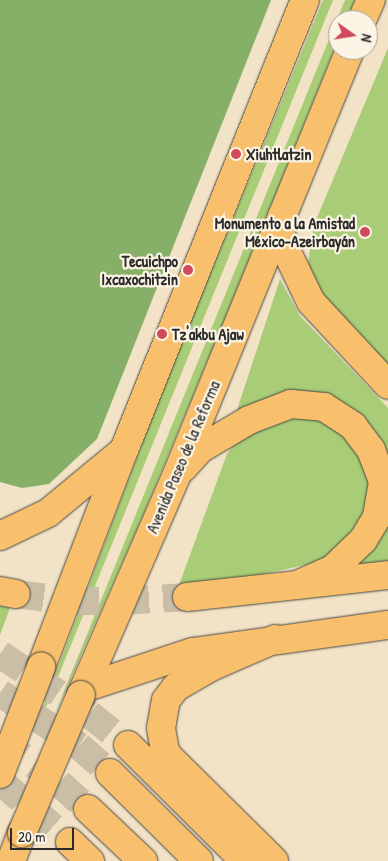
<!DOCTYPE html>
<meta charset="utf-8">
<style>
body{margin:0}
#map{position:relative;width:388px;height:861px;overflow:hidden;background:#f2e3c6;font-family:"Patrick Hand",sans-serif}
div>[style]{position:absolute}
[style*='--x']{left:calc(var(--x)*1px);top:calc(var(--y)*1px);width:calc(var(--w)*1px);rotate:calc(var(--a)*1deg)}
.green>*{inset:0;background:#a8cd76}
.forest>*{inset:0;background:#86b067}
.major-tunnel>*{height:28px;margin-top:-14px;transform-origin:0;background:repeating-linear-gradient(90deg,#cabea7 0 28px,transparent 0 42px)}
.highway-tunnel>*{height:28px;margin-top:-14px;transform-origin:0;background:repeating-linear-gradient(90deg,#cabea7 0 28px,transparent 0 42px)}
.roads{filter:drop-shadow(0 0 1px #494742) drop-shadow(0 0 1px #494742)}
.major>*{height:28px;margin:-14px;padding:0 14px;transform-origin:14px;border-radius:14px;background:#f8bf6c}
.highway>*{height:28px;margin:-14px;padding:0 14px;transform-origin:14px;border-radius:14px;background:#f8bf6c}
.bridges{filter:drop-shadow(0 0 1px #494742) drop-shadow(0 0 1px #494742)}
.major-bridge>*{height:28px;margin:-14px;padding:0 14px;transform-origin:14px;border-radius:14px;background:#f8bf6c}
.dots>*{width:14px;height:14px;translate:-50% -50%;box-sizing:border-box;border:2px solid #fcf5e5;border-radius:50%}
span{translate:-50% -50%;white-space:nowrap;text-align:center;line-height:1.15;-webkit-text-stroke:4.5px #fcf5e5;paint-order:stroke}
.poi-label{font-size:16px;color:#2b2b2b;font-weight:700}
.left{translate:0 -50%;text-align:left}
.right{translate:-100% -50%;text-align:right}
.street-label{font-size:16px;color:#2b2b2b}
.north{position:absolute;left:328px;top:10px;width:50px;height:50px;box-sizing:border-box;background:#fcf5e5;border:1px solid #a8a49b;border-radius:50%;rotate:103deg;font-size:14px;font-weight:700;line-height:20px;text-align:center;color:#2b2b2b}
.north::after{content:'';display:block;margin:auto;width:18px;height:22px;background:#d1495b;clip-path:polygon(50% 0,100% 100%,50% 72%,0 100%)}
.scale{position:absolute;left:10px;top:828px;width:64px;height:22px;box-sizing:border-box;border:2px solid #2b2b2b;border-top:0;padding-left:6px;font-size:15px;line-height:18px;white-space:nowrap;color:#2b2b2b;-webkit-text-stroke:4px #fcf5e5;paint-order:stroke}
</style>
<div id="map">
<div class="green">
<i style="clip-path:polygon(323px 0,333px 0,41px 719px,39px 718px,158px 401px)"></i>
<i style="clip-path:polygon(345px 0,355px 0,346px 20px,338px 20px,338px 40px,231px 304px,144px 513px,51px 723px)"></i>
<i style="clip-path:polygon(388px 48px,388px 366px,314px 289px,308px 262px,314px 225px)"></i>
<i style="clip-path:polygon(280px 279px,300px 316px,388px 408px,388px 462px,353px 412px,234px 419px)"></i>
<i style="clip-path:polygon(274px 416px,317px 417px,352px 441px,369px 480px,369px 502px,362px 523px,335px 553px,318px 562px,176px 593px,227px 454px,239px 437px)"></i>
<i style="clip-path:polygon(388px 511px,388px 566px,350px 570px)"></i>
<i style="clip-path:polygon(0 606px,10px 608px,0 635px)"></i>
</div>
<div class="forest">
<i style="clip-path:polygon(0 0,271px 0,97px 439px,49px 484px,22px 488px,0 482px)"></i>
</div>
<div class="major-tunnel">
<i style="--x:16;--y:594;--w:55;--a:7.3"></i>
<i style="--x:71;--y:601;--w:50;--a:0"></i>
<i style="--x:121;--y:601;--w:66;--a:-3.5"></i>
<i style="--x:0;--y:654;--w:107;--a:34"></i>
<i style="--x:89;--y:714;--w:50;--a:38.5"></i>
<i style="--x:0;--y:781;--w:93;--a:41.1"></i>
</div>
<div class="highway-tunnel">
<i style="--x:0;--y:693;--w:95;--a:33.9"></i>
<i style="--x:79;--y:746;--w:41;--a:41.1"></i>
<i style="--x:0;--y:740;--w:73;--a:36.1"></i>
<i style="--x:59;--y:783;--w:39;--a:42"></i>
</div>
<div class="roads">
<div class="major">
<i style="--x:362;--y:20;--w:22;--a:-66"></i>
<i style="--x:282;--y:216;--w:16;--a:94"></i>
<i style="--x:281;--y:232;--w:14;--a:78"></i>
<i style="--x:284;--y:246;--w:62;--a:64.3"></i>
<i style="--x:311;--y:302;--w:113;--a:47.1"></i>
<i style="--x:183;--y:468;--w:25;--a:-48"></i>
<i style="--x:200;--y:449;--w:57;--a:-30.6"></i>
<i style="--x:249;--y:420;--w:45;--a:-20.9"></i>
<i style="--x:291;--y:404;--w:33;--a:5"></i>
<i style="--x:324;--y:407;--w:35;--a:33"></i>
<i style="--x:353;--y:426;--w:30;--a:53"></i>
<i style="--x:371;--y:450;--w:34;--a:69"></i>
<i style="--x:383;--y:482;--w:36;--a:100"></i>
<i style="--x:377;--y:517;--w:27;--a:121"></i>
<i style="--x:363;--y:540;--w:42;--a:136"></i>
<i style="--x:333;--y:569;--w:39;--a:156"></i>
<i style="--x:0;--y:536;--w:53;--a:-25.6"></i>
<i style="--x:48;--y:513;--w:97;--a:-39.6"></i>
<i style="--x:0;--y:591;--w:16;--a:11"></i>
<i style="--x:187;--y:597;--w:202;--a:-6.2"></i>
<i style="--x:41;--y:667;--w:232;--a:-69.1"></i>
<i style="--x:124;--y:450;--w:485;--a:-68.1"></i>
<i style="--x:84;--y:688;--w:115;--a:-18.3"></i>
<i style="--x:193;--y:652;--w:197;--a:-7.9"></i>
<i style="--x:81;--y:695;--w:241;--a:-66.5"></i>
<i style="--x:177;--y:474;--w:458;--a:-67.8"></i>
<i style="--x:128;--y:745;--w:165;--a:44.8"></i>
<i style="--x:70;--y:842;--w:28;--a:44"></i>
<i style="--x:11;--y:861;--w:30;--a:-69"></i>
<i style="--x:274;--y:861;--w:149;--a:-135.3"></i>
<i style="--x:168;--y:756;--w:6;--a:-121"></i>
<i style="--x:165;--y:751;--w:23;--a:-100"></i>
<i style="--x:161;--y:728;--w:28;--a:-80"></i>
<i style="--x:166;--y:700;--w:16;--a:-52"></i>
<i style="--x:176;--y:687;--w:40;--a:-29.7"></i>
<i style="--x:211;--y:667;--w:70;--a:-23.6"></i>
</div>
<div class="highway">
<i style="--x:110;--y:773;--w:125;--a:44.7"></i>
<i style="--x:88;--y:809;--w:76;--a:43.4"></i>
</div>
</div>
<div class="bridges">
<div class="major-bridge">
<i style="--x:0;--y:774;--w:115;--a:-69"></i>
<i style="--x:22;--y:833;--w:150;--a:-66.9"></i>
</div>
</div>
<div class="dots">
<i style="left:236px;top:154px;background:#d1495b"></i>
<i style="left:365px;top:232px;background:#d1495b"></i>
<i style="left:188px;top:270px;background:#d1495b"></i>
<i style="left:162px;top:334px;background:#d1495b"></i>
</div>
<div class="poi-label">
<span class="left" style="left:246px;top:154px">Xiuhtlatzin</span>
<span class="right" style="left:355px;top:232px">Monumento a la Amistad<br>México-Azeirbayán</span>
<span class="right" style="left:178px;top:270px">Tecuichpo<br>Ixcaxochitzin</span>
<span class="left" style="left:172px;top:334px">Tz'akbu Ajaw</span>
</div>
<div class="street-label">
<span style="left:183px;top:457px;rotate:-67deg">Avenida Paseo de la Reforma</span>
</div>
<div class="north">N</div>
<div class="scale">20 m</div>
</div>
